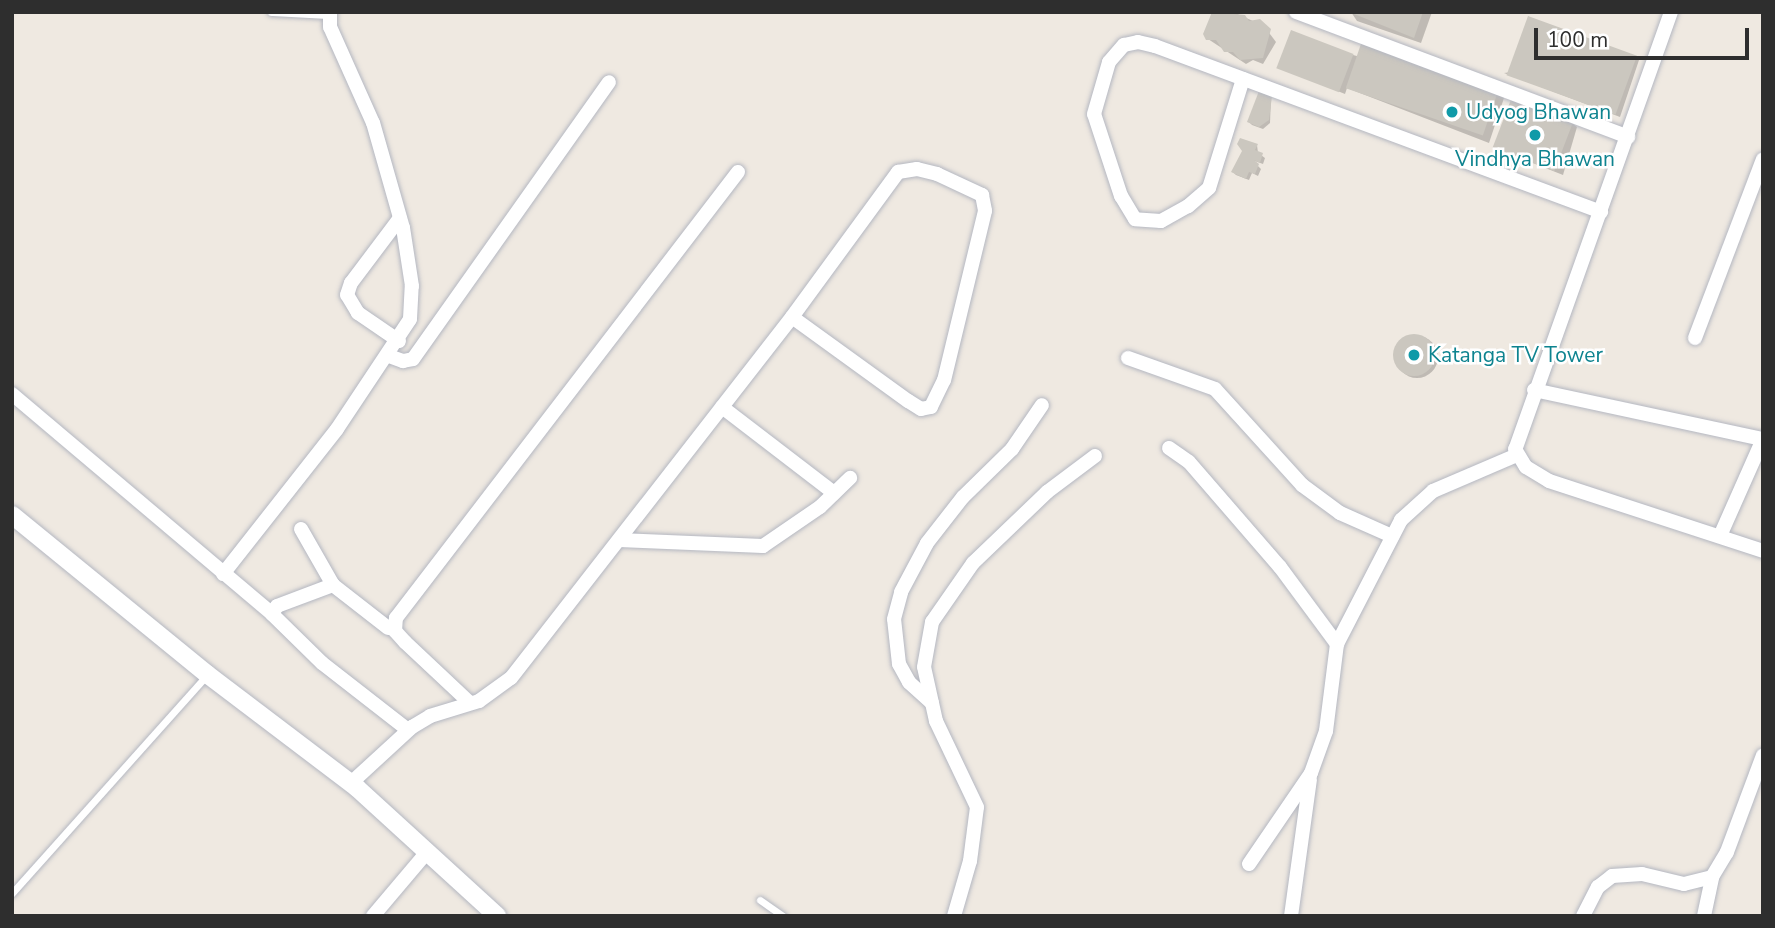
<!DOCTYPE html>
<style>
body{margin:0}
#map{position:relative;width:1775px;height:928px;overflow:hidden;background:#efe9e1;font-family:"Nunito Sans",sans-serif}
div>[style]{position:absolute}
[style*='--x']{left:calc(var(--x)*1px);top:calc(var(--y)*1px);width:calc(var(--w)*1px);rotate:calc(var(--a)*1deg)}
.shadow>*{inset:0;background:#0003}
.round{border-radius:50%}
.building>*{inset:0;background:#cbc7bf;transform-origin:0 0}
.roads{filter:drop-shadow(0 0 2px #b4b7c1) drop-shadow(0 0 2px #b4b7c1)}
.service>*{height:7px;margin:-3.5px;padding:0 3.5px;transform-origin:3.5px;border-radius:3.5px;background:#fff}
.minor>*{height:14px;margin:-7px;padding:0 7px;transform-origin:7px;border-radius:7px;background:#fff}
.tertiary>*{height:18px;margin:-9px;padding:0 9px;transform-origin:9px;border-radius:9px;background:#fff}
.dots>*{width:19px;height:19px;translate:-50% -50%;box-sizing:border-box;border:4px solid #fff;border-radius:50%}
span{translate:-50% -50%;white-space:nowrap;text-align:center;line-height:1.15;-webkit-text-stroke:5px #fff;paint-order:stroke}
.culture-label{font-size:21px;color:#0d838f}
.left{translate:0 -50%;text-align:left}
.frame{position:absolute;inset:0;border:14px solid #2e2e2e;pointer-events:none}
.scale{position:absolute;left:1534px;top:28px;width:215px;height:32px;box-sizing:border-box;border:4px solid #2e2e2e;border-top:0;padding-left:9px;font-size:21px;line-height:24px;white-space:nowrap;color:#2e2e2e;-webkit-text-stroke:5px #fff;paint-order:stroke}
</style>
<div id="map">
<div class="shadow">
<i style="clip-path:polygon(1217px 12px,1233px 12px,1264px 26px,1276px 42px,1263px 64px,1253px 60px,1246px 64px,1208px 39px,1205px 34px)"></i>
<i style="clip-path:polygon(1351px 12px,1432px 12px,1421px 43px,1357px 21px)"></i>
<i style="clip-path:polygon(1353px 55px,1505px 95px,1489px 143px,1347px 88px,1345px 94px,1278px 67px)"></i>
<i style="clip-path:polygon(1636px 57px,1639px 60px,1620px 117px,1504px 73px)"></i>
<i style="clip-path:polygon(1271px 98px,1270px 123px,1263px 129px,1252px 125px,1249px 122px)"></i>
<i style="clip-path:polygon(1572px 123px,1577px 127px,1563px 175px,1498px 149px)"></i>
<i style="clip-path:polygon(1257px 145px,1258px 153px,1265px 158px,1263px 164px,1252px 160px,1261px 169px,1258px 176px,1252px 173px,1249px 180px,1236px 175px,1233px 172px)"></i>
<i class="round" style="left:1396px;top:336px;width:42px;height:42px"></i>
</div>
<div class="building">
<i style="clip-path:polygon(1212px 12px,1245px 15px,1249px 21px,1260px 19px,1271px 29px,1263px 58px,1240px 60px,1233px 52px,1224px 52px,1216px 40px,1206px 40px,1203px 34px)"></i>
<i style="clip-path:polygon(1349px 12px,1423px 12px,1414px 38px)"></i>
<i style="left:1528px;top:16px;width:116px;height:63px;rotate:20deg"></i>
<i style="left:1291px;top:30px;width:67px;height:41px;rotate:21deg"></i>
<i style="left:1362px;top:41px;width:145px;height:50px;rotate:19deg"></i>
<i style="clip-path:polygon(1259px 91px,1272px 96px,1269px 120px,1259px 127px,1247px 122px)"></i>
<i style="left:1512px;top:97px;width:66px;height:54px;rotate:21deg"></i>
<i style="clip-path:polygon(1240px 138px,1258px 144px,1255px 150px,1263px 153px,1260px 163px,1254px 160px,1259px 164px,1255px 174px,1249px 172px,1246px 179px,1231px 172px,1242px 151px,1237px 144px)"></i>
<i class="round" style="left:1393px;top:334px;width:42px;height:42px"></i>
</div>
<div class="roads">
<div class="service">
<i style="--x:271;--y:12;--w:58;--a:3"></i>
<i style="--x:12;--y:893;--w:292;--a:-48.2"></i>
<i style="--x:760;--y:900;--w:28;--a:35"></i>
</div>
<div class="minor">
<i style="--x:1296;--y:12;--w:355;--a:20.6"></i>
<i style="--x:1671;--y:12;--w:464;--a:109.6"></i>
<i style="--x:1515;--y:449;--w:21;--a:59"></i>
<i style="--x:1526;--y:467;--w:27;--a:31"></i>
<i style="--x:1549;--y:481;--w:225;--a:18.1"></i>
<i style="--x:1243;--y:79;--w:114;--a:107.3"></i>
<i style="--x:1209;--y:188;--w:28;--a:139"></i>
<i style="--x:1188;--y:206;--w:31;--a:151"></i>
<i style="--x:1161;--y:221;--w:26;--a:-176"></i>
<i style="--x:1135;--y:219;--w:27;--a:-121"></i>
<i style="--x:1121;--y:196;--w:86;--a:-108.2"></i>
<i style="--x:1094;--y:114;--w:54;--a:-73.9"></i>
<i style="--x:1109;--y:62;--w:23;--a:-49"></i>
<i style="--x:1124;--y:45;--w:14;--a:-12"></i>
<i style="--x:1138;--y:42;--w:17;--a:13"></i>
<i style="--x:1155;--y:46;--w:476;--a:20.4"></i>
<i style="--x:1695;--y:338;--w:191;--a:-69.2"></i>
<i style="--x:399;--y:341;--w:50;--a:-145.7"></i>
<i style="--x:358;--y:313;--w:21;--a:-121"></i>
<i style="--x:347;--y:295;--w:13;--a:-72"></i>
<i style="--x:351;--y:283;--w:81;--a:-53"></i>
<i style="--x:389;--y:356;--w:15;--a:20"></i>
<i style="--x:403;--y:361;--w:10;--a:-11"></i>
<i style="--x:413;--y:359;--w:339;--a:-54.7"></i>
<i style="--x:1128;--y:358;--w:92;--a:19.6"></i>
<i style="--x:1215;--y:389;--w:130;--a:47.8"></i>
<i style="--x:1302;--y:485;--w:47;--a:36.4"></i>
<i style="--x:1340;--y:513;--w:57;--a:23.9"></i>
<i style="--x:1534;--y:390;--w:234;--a:12.1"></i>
<i style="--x:12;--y:394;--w:341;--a:40.2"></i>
<i style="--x:272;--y:614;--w:70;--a:44.4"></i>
<i style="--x:322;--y:663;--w:109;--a:37.9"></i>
<i style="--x:722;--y:407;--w:141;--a:37.5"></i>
<i style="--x:1169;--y:448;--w:24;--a:35"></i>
<i style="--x:1189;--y:462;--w:139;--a:49.1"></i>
<i style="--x:1280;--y:567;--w:96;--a:53.5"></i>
<i style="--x:301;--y:529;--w:64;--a:60.3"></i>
<i style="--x:333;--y:585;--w:70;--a:38"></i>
<i style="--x:1720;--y:536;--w:106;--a:-66.1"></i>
<i style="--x:619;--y:540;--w:144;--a:2.4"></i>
<i style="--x:763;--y:546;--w:69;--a:-34.4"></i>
<i style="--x:820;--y:507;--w:42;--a:-44"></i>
<i style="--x:223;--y:574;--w:184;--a:-51.8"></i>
<i style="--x:337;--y:429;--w:132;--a:-56.4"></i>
<i style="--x:410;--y:319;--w:33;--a:-87"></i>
<i style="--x:412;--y:286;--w:59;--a:-98.8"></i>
<i style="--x:403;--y:228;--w:109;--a:-105.9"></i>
<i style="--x:373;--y:123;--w:105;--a:-114.1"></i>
<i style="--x:330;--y:27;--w:15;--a:-90"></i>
<i style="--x:272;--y:614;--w:9;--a:-58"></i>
<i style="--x:277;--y:606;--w:60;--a:-20.6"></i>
<i style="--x:470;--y:703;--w:89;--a:-136.8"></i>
<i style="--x:405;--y:642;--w:15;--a:-132"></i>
<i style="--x:395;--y:631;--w:13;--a:-86"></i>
<i style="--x:396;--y:618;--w:562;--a:-52.52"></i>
<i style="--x:932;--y:703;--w:31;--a:-138"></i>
<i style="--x:909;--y:682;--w:21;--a:-119"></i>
<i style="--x:899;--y:664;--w:45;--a:-96.3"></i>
<i style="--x:894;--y:619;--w:28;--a:-75"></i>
<i style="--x:901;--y:592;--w:55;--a:-62"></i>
<i style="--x:927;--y:543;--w:58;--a:-52"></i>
<i style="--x:963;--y:497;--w:69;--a:-44.4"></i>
<i style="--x:1012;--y:449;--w:53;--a:-55.7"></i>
<i style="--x:351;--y:783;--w:83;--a:-42.6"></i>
<i style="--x:412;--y:727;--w:21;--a:-31"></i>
<i style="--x:430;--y:716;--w:51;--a:-17"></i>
<i style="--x:479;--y:701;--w:39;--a:-36"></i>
<i style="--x:511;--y:678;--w:457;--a:-52.1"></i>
<i style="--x:792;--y:317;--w:180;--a:-53.8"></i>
<i style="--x:898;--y:172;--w:19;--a:-9"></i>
<i style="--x:917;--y:169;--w:21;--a:14"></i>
<i style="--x:937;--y:174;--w:50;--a:25"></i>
<i style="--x:982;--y:195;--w:16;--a:79"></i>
<i style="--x:985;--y:211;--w:174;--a:103.6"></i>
<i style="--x:944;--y:380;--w:30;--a:116"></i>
<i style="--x:931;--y:407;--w:10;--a:169"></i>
<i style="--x:921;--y:409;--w:15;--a:-148"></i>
<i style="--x:908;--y:401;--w:143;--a:-144.1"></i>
<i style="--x:1249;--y:864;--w:110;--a:-55.7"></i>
<i style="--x:1311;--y:773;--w:45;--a:-70.3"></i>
<i style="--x:1326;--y:731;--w:88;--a:-82.8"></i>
<i style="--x:1337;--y:644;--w:140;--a:-62.7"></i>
<i style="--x:1401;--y:520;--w:43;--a:-42.2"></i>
<i style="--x:1433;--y:491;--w:91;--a:-23.2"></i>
<i style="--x:373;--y:916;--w:85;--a:-49.8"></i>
<i style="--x:954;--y:916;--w:57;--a:-73.8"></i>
<i style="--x:970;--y:861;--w:54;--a:-82.6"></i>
<i style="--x:977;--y:807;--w:95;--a:-115.5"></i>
<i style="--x:936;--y:721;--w:55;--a:-102.5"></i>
<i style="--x:924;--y:667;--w:46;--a:-79.9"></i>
<i style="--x:932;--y:622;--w:72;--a:-55.2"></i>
<i style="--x:973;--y:563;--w:103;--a:-43.8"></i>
<i style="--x:1047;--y:492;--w:60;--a:-36.9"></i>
<i style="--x:1291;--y:916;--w:138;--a:-82.1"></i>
<i style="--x:1583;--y:916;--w:33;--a:-63"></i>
<i style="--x:1598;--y:887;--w:18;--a:-38"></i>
<i style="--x:1612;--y:876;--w:30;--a:-4"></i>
<i style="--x:1642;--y:874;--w:43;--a:13.4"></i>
<i style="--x:1684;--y:884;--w:29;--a:-14"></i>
<i style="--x:1704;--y:916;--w:40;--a:-78"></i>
<i style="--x:1712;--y:877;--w:29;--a:-59"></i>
<i style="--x:1727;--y:852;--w:103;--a:-69.6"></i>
</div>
<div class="tertiary">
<i style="--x:12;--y:515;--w:252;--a:39.2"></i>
<i style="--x:207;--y:674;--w:188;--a:37.2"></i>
<i style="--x:357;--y:788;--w:190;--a:42.4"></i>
</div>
</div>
<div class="dots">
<i style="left:1452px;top:112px;background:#0f9aa8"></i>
<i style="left:1535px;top:135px;background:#0f9aa8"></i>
<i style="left:1414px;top:355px;background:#0f9aa8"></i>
</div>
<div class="culture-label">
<span class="left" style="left:1466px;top:112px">Udyog Bhawan</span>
<span style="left:1535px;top:159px">Vindhya Bhawan</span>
<span class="left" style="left:1428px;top:355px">Katanga TV Tower</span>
</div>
<div class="frame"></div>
<div class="scale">100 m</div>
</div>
